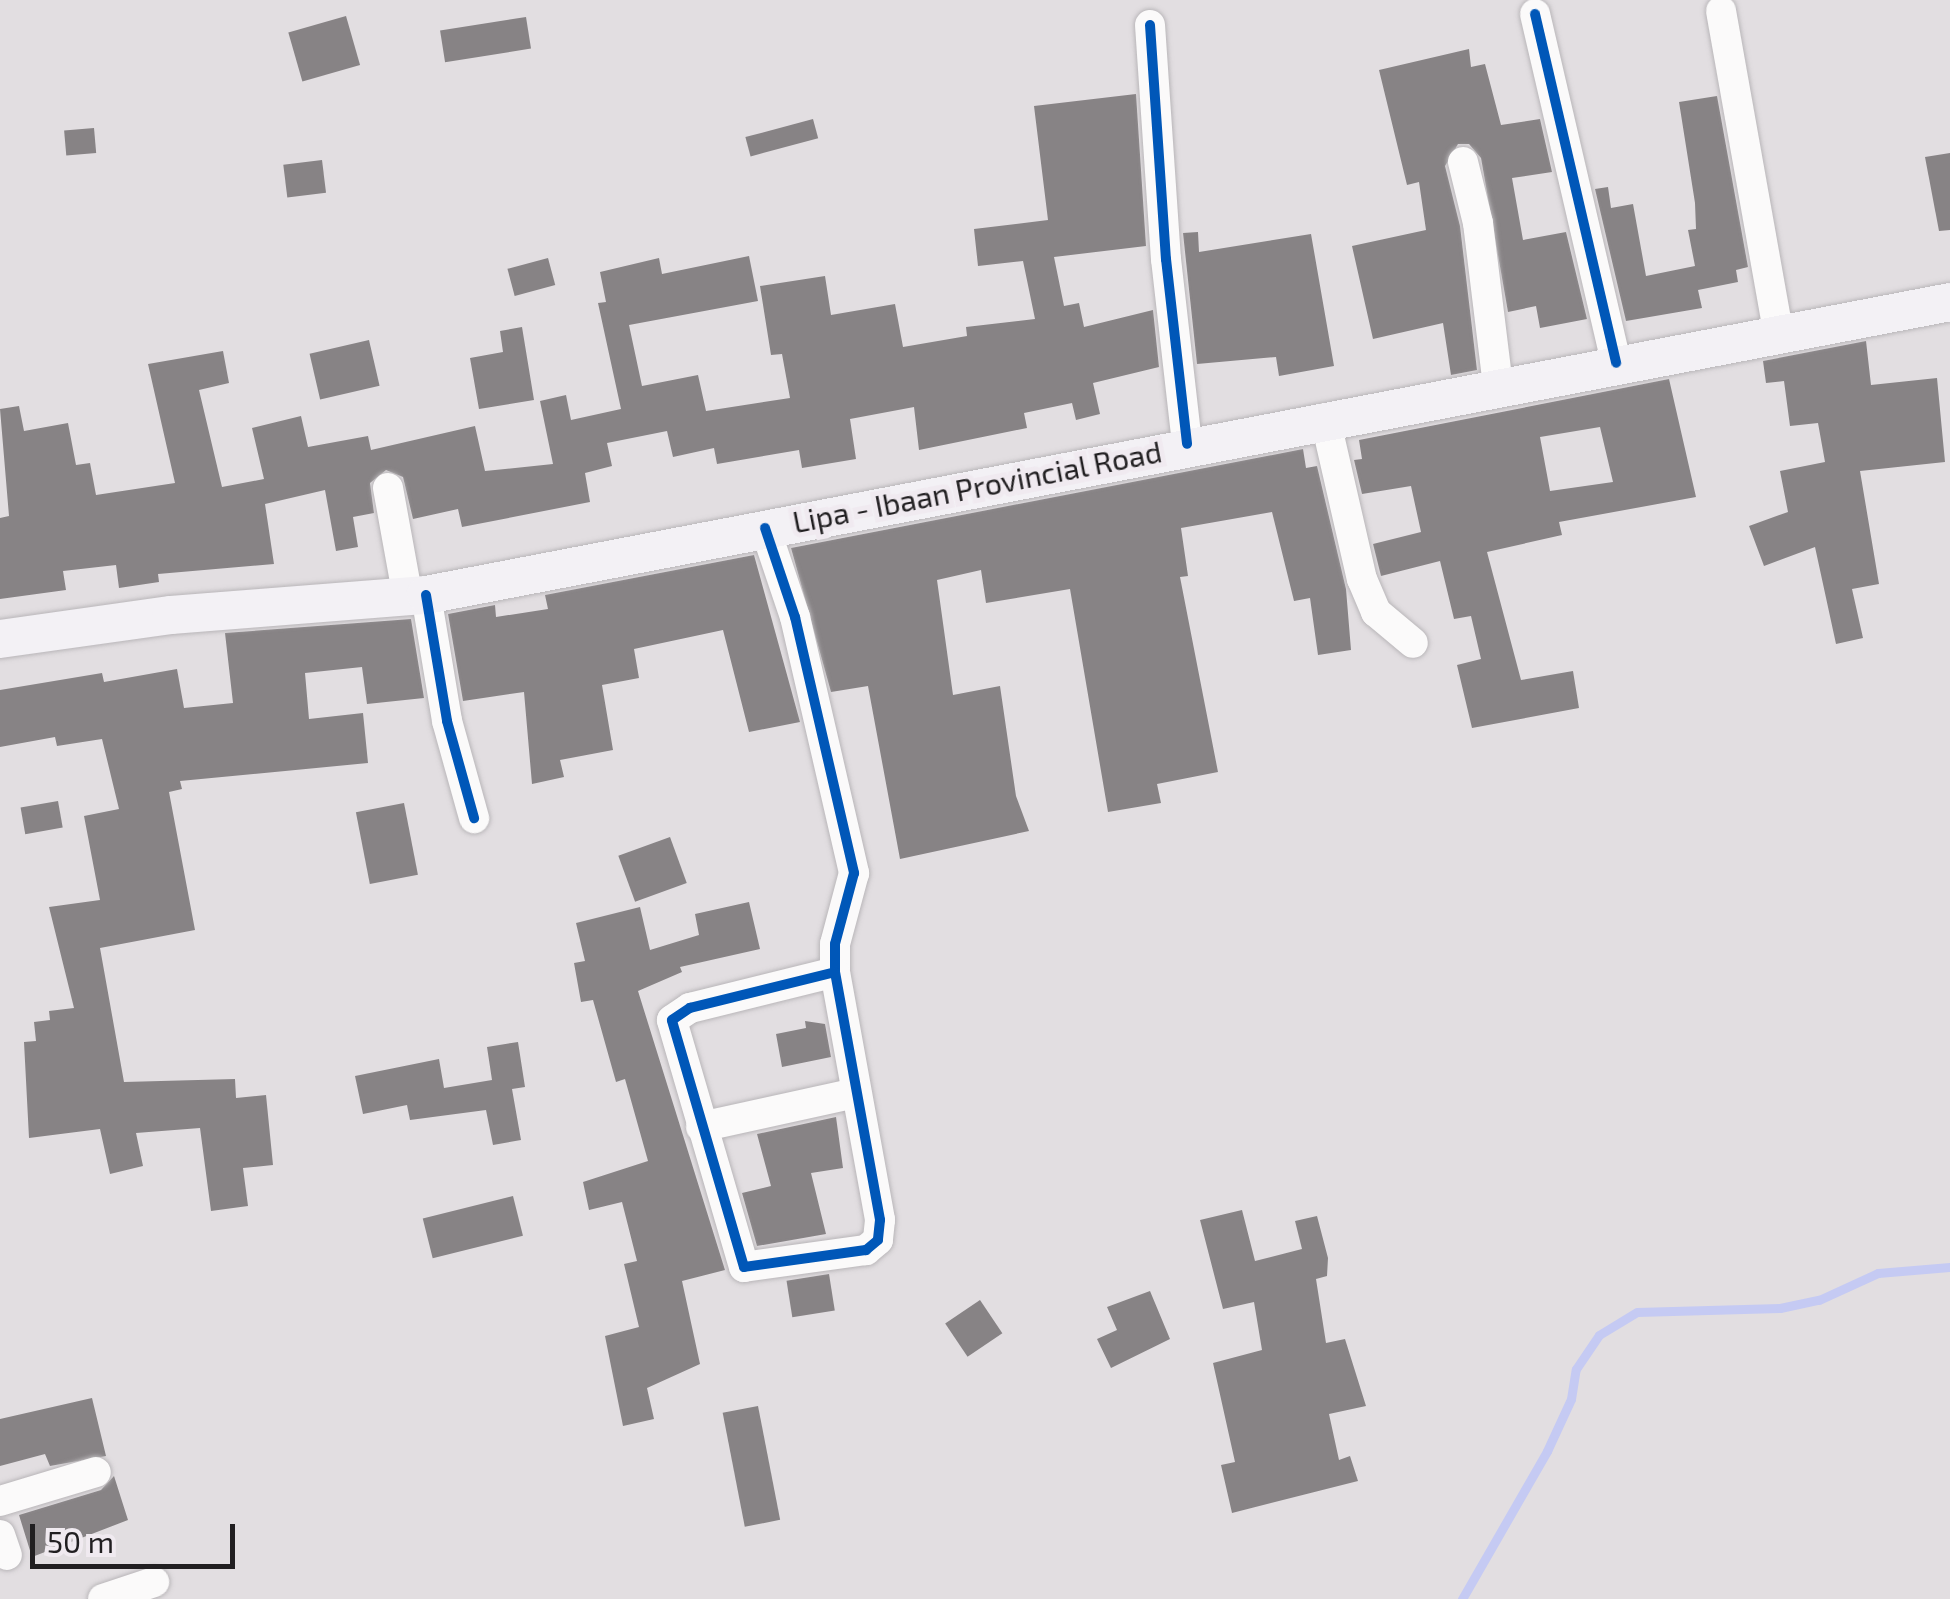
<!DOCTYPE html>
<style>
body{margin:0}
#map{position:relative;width:1950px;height:1599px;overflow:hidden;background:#e2dee1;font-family:"Exo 2",sans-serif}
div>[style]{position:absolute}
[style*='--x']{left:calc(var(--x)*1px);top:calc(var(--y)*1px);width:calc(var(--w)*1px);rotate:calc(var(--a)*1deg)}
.stream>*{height:9px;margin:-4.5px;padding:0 4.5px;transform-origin:4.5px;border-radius:4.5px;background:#c5caf3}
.building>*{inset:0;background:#878385;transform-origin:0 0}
.roads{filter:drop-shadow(0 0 2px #b9b6b9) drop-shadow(0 0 2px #b9b6b9)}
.minor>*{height:30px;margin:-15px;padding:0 15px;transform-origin:15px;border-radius:15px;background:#fbfafa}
.major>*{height:38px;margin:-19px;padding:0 19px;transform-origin:19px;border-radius:19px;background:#f3f1f5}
.cycleway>*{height:10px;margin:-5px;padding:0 5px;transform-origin:5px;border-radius:5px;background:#0057b8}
span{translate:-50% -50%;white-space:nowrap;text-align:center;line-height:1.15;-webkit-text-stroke:10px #f0eaf0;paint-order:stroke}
.street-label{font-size:30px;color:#211f21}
.scale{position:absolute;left:30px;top:1524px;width:205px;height:45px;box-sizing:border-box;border:5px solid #211f21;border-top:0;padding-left:12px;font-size:30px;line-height:35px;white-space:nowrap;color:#211f21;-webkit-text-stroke:8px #f0eaf0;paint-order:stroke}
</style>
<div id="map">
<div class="stream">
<i style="--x:1462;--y:1599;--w:171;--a:-60.1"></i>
<i style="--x:1547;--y:1451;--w:57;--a:-65.2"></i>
<i style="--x:1571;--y:1399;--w:30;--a:-81"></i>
<i style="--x:1576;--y:1369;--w:41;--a:-55.9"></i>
<i style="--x:1599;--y:1335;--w:44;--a:-31.2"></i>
<i style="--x:1637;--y:1312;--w:143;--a:-1.6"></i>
<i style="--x:1780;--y:1308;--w:40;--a:-12"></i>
<i style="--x:1819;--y:1300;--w:65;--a:-24.6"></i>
<i style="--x:1878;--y:1273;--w:72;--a:-4.8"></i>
</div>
<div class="building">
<i style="left:346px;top:16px;width:51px;height:60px;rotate:74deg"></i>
<i style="left:526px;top:17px;width:32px;height:87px;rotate:81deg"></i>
<i style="clip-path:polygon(1469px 49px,1471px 67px,1485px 64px,1501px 125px,1540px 119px,1552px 172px,1512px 178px,1523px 240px,1566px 232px,1587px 319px,1540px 328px,1536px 306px,1508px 312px,1481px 158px,1469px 144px,1458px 144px,1445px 166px,1460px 226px,1477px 370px,1451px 375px,1443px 323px,1373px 339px,1352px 246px,1426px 230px,1419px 182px,1407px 185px,1379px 70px)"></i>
<i style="clip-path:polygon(1136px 94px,1146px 246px,1054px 257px,1064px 306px,1079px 303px,1084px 327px,1153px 310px,1159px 367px,1093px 383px,1100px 414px,1076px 420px,1072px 403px,1024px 413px,1027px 428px,919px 450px,914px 407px,850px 419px,856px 459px,802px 468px,799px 450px,717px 464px,714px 448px,673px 457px,667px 431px,607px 443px,612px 466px,585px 473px,590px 502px,462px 527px,458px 509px,413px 519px,403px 477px,386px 470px,370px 483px,374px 513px,353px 517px,358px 547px,336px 551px,325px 490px,265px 504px,274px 564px,158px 574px,159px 582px,119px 588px,116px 565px,63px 571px,66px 590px,0 599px,0 518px,9px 516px,0 409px,19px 406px,24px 431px,68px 423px,76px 465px,90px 463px,96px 495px,175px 483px,148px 364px,223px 351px,229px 383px,199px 390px,222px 487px,264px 479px,252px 428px,301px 416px,308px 447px,368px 436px,371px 450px,475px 426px,485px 471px,553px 464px,540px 401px,566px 395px,571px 420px,621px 409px,598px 303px,606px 302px,600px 272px,659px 258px,662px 274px,749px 256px,758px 301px,629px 325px,642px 386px,698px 375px,706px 411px,790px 398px,782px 354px,771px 355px,760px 286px,825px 276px,831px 315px,895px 304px,903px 347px,967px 336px,966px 327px,1035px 319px,1023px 261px,978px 266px,974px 229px,1048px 220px,1034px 106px)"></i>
<i style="clip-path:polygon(1717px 96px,1748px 267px,1736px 270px,1738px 282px,1698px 290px,1702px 308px,1626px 321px,1595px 189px,1608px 187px,1611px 208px,1633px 204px,1646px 276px,1695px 266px,1688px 230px,1696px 229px,1695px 203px,1679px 102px)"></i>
<i style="left:813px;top:119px;width:20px;height:70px;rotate:75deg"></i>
<i style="left:94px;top:128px;width:25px;height:30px;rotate:85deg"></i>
<i style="clip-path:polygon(1950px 153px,1950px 230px,1939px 231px,1925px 157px)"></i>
<i style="left:322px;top:160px;width:33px;height:39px;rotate:83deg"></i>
<i style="clip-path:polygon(1198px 232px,1199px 252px,1311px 234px,1334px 366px,1279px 376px,1276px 357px,1197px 364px,1183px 233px)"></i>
<i style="left:548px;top:258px;width:28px;height:42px;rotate:75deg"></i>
<i style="clip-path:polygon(522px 327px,534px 400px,479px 409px,470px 358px,503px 352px,500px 331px)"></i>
<i style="left:369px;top:340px;width:47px;height:61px;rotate:77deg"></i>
<i style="clip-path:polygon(1866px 341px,1871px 385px,1937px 378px,1945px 462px,1860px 471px,1879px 584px,1852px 589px,1863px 638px,1836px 644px,1815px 547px,1764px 566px,1749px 526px,1788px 512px,1780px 471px,1825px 462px,1818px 423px,1790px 426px,1784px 381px,1766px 383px,1763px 361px)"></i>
<i style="clip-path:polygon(evenodd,1669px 379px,1696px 497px,1559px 522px,1562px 535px,1487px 552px,1521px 680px,1573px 671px,1579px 708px,1472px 728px,1457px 665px,1481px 659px,1471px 616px,1454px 619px,1440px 561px,1381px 576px,1373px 544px,1421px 532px,1411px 486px,1362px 494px,1354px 460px,1362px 459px,1359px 440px,1669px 379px,1600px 427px,1613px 482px,1550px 491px,1540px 437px,1600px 427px)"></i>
<i style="clip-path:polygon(1303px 449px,1306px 468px,1317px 466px,1346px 589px,1351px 650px,1318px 655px,1310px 598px,1294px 601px,1272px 512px,1181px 528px,1188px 576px,1180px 577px,1218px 772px,1157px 784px,1161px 803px,1108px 812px,1070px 589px,986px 603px,981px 570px,937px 580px,953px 695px,1000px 686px,1016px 796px,1029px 831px,900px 859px,868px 686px,831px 692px,791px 548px)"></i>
<i style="clip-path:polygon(754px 555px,800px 722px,749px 732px,723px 630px,634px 649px,639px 678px,602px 685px,613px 750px,560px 760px,564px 777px,532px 784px,524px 692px,463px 701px,448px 614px,495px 605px,496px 617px,548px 609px,545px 595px)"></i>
<i style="clip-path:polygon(411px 619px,424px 698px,367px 704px,362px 667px,305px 673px,309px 719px,363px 713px,368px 763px,180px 781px,182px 789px,169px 792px,195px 930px,100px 948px,124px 1082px,235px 1079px,236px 1098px,266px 1095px,273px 1165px,243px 1168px,248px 1206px,211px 1211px,200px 1128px,136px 1133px,143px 1166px,110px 1174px,100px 1129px,29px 1138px,24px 1042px,36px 1041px,34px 1022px,50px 1020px,49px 1011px,74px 1008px,49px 907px,100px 900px,84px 816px,119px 809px,102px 739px,57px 746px,55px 737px,0 747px,0 690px,102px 673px,104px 682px,177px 669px,184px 708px,233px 703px,225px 633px)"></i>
<i style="left:58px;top:801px;width:27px;height:38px;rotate:80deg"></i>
<i style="left:404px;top:803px;width:73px;height:49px;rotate:79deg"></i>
<i style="left:670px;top:837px;width:49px;height:55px;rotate:70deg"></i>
<i style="clip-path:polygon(749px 902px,760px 949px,680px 967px,682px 972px,638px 991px,725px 1270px,682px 1281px,700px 1364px,647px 1388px,654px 1419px,623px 1426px,605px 1336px,639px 1327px,624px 1264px,637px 1261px,622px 1202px,589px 1210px,583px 1182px,648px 1161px,625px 1079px,616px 1082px,593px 1000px,581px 1002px,574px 963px,585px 961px,576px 923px,640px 907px,650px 950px,699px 935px,695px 914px)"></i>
<i style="clip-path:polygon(805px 1021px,825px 1024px,831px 1057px,782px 1067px,776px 1034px,806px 1028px)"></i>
<i style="clip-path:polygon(518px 1042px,525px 1087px,512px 1089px,521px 1140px,493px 1145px,486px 1110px,410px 1120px,407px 1105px,363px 1114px,355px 1076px,439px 1059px,444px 1088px,492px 1080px,487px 1047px)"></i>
<i style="clip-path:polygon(836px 1117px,843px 1168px,811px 1173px,826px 1234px,757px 1246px,742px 1193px,771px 1186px,757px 1134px)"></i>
<i style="left:513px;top:1196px;width:41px;height:93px;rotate:76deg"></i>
<i style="clip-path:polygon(1242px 1210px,1255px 1261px,1302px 1249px,1295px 1221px,1317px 1216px,1328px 1258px,1327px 1276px,1316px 1279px,1326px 1343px,1345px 1339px,1366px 1406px,1329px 1414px,1339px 1460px,1350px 1456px,1358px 1481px,1232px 1513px,1221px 1465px,1235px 1462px,1213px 1363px,1262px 1350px,1254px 1302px,1223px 1309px,1200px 1220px)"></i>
<i style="left:829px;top:1274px;width:37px;height:43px;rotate:81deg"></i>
<i style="clip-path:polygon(1150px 1291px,1170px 1339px,1111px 1368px,1097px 1339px,1117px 1330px,1107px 1307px)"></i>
<i style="left:980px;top:1300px;width:40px;height:42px;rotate:56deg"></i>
<i style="clip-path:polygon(92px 1398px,106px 1456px,50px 1466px,45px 1454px,0 1466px,0 1419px)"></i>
<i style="left:758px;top:1406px;width:116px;height:36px;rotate:79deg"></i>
<i style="clip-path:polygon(114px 1476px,128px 1520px,32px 1557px,19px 1515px,101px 1490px)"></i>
</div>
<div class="roads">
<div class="minor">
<i style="--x:1721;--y:11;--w:325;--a:79.9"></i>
<i style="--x:1535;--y:14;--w:358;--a:76.9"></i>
<i style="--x:1150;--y:25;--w:235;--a:86.1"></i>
<i style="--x:1166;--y:259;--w:186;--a:83.5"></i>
<i style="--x:1463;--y:162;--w:63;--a:76.2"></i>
<i style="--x:1478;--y:223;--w:163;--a:83"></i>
<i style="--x:1325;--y:418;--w:165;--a:77.1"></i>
<i style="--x:1362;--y:579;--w:36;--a:67"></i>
<i style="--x:1376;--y:612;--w:48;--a:40"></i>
<i style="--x:388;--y:488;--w:112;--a:79.7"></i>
<i style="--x:765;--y:528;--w:94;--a:71.4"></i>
<i style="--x:795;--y:617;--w:263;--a:77"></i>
<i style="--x:854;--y:873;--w:73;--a:105"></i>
<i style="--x:835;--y:944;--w:28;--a:90"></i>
<i style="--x:835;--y:972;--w:252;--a:79.7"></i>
<i style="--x:880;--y:1220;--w:20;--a:96"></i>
<i style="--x:878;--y:1240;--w:16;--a:140"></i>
<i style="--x:866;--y:1250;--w:123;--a:172.1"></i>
<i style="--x:744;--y:1267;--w:257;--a:-106.3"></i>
<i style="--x:672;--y:1020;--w:22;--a:-34"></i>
<i style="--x:690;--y:1008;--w:149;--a:-13.9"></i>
<i style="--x:426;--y:595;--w:128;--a:80.5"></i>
<i style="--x:447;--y:721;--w:101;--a:74.4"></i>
<i style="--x:701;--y:1127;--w:159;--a:-12.4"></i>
<i style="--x:0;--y:1501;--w:100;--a:-16.8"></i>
<i style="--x:0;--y:1535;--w:21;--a:71"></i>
<i style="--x:103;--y:1599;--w:54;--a:-18.4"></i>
</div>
<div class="major">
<i style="--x:0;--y:639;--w:173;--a:-8"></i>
<i style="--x:171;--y:615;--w:256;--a:-4.5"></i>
<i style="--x:426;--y:595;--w:1552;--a:-10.88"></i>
</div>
</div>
<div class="cycleway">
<i style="--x:1535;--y:14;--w:358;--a:76.9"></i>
<i style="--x:1150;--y:25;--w:235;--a:86.1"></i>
<i style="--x:1166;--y:259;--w:186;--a:83.5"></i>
<i style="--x:765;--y:528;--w:94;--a:71.4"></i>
<i style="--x:795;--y:617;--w:263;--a:77"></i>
<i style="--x:854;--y:873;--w:73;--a:105"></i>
<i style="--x:835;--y:944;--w:28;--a:90"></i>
<i style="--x:835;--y:972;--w:252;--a:79.7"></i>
<i style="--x:880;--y:1220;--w:20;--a:96"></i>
<i style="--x:878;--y:1240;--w:16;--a:140"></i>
<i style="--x:866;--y:1250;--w:123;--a:172.1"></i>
<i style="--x:744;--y:1267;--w:257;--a:-106.3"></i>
<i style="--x:672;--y:1020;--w:22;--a:-34"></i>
<i style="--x:690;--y:1008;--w:149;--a:-13.9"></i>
<i style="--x:426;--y:595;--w:128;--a:80.5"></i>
<i style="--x:447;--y:721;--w:101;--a:74.4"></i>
</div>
<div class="street-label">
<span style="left:977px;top:486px;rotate:-11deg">Lipa - Ibaan Provincial Road</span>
</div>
<div class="scale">50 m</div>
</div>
